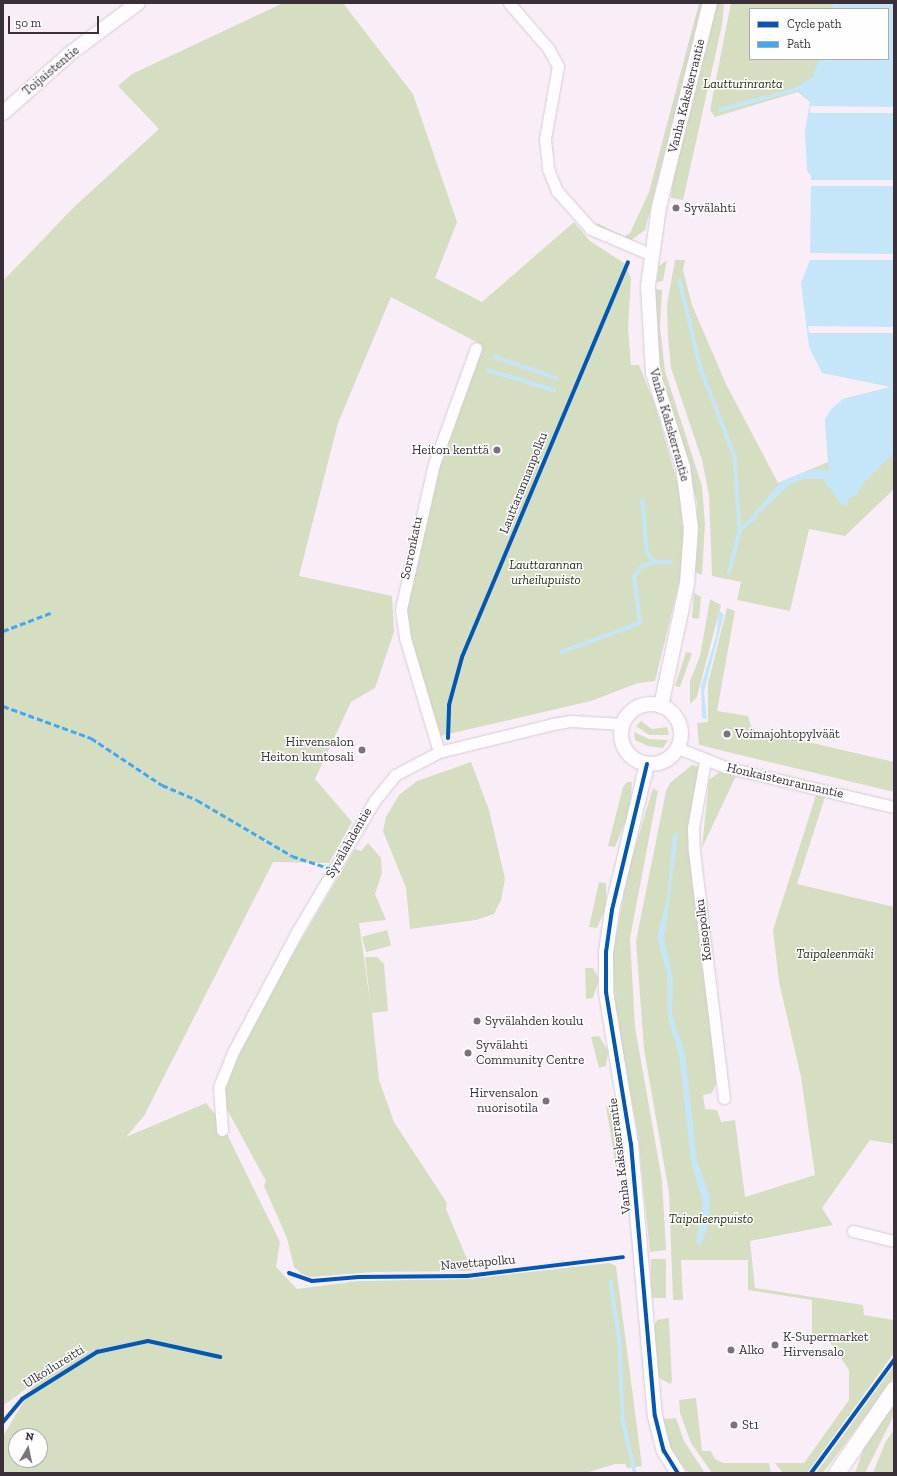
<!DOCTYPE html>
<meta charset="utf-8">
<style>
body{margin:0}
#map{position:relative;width:897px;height:1476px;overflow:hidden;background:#f9eef8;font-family:"Zilla Slab",serif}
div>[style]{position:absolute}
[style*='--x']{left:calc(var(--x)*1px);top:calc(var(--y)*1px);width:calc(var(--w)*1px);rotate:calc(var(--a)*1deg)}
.green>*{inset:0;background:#d5dec1;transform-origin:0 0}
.water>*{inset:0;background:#c4e6f8}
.pier>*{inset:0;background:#f9eef8;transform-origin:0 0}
.stream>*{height:3.5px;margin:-1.75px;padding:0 1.75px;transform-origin:1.75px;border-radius:1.75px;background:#c4e6f8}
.roads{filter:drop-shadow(0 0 1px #d5cbd4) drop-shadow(0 0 1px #d5cbd4)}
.minor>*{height:11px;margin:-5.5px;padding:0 5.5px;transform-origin:5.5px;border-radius:5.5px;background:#fefcfe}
.tertiary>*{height:14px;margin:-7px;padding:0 7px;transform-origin:7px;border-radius:7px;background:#fefcfe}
.tertiary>.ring{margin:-7px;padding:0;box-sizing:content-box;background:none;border:14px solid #fefcfe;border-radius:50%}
.secondary>*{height:16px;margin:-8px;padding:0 8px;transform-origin:8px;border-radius:8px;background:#fefcfe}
.quiet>*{height:3px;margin-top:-1.5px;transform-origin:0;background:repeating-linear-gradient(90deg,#3fa9f5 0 6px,transparent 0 9px)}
.cycleway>*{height:4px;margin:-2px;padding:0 2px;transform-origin:2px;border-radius:2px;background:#0057b8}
.dots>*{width:11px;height:11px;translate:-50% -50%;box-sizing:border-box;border:2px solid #fefefe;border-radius:50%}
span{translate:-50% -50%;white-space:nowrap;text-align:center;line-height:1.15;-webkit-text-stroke:3px #fefefe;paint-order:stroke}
.street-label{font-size:13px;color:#393039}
.park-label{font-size:13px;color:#263111;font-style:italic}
.poi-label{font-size:13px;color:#393039}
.left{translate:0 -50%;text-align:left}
.right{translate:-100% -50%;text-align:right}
.frame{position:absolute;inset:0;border:4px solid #393039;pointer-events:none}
.legend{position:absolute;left:749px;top:8px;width:140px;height:52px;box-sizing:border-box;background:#fefefe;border:1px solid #afacaf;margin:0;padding:5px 7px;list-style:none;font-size:12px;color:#393039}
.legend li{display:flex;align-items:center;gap:8px;height:20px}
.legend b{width:20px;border:1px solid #afacaf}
.north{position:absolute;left:8px;top:1428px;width:40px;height:40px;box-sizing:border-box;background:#fefefe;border:1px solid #afacaf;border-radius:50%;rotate:9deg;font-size:11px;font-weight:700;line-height:16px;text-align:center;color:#393039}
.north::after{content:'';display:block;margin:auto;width:14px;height:18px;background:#7c727c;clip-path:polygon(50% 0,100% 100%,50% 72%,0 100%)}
.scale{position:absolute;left:8px;top:16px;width:91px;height:18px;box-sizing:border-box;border:2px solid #393039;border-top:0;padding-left:5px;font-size:12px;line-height:14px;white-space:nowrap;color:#393039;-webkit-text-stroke:3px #fefefe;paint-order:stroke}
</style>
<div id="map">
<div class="green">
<i style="clip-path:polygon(evenodd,283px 3px,343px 3px,413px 94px,457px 222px,435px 278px,482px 302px,574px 222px,590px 241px,624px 263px,631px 278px,628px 328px,631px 365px,639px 365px,654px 402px,680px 491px,684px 542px,680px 579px,655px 681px,638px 683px,591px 701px,440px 736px,409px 637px,406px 607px,438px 467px,482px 345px,391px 297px,338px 423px,299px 576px,392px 596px,394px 632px,375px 688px,351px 702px,315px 779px,352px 822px,329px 863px,273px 862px,144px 1116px,126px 1137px,206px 1103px,220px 1120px,280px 1242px,276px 1267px,297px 1289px,358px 1281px,468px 1279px,609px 1263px,616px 1266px,642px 1466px,627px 1468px,625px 1464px,615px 1464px,586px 1473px,3px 1473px,3px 1436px,36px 1381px,3px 1406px,3px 281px,74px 207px,159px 129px,118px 86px,132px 74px,283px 3px,16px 1436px,40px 1436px,40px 1460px,16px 1460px,16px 1436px)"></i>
<i style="clip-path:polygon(699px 3px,703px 3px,693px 44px,645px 230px,630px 241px,596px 227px,597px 223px,624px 237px,630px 233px,649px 192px)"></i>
<i style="clip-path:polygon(717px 3px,724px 3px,722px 25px,683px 200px,671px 198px,675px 160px)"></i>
<i style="clip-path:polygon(731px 3px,870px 3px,874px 9px,750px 9px,750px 59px,844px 59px,810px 106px,810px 102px,798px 92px,715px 117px,710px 110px)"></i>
<i style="clip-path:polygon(667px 260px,663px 281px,657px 282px,658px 267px)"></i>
<i style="clip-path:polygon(675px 260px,685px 260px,683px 270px,692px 305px,726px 384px,778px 483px,828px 462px,825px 419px,843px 399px,891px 387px,857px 379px,894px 374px,894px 489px,845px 536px,809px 529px,790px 611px,737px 600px,741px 582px,712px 576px,709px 495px,702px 460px,671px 368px,668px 338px,667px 305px)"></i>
<i style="clip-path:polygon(655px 289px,662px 290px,660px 327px,665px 371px,702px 486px,705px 525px,702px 575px,695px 572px,697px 502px,659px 372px)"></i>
<i style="clip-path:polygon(694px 593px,701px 597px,699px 619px,692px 618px)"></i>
<i style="clip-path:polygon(710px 599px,721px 605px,697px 697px,690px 704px,690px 681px,700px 656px)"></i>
<i style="clip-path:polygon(727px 608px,735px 611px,717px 711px,748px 716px,752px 729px,894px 762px,894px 792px,699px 745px,697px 723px,708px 722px,708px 683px)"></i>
<i style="clip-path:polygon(686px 652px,692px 653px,680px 687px,675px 686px)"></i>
<i style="clip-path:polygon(641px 721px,652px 729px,667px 727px,669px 735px,649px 735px,636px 726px)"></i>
<i style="clip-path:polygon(634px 732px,649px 739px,668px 740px,663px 748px,648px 746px,635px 740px)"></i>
<i style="clip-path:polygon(471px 762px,489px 810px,505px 879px,501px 900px,494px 914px,476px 920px,410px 929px,406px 888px,383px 831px,386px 817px,399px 795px,417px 781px)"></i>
<i style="clip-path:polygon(692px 765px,699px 767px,695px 788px,716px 1084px,712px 1093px,703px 1095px,705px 1109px,717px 1110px,721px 1122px,735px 1120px,745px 1197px,815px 1175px,801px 1077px,779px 982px,773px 930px,816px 795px,825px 797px,797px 884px,894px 907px,894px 1144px,870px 1140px,822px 1208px,833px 1225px,750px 1241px,755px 1288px,863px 1305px,864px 1315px,894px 1320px,894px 1353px,807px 1473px,782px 1472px,775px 1463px,804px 1463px,849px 1400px,849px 1370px,825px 1335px,812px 1335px,812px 1300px,748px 1290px,748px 1260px,681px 1260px,683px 1300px,673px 1300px,669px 1193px,644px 1049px,636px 941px,666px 791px,670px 783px)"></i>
<i style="clip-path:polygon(720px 772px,736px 776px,702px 848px,709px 780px)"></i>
<i style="clip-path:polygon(627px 782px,632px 782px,630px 810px,615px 847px,608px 846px,623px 787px)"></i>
<i style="clip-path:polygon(653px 788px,658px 791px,630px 938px,635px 1027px,662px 1180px,666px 1250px,650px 1252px,638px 1134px,615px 1009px,613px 954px,628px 871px)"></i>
<i style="clip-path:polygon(368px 843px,381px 858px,382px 873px,375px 894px,386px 920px,359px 923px,371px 1008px,365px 957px,377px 957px,384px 964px,388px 1011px,372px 1013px,379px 1080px,394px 1122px,447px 1203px,446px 1209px,472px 1271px,374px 1272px,309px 1277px,302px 1274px,294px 1267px,287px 1238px,264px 1186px,266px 1181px,223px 1102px,221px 1093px,232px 1064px,271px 991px,355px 849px,361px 851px)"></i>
<i style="clip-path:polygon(599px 882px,606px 883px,606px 907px,597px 928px,589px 927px)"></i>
<i style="left:387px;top:930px;width:16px;height:26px;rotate:75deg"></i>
<i style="clip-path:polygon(585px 968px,593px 968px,599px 979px,593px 998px,586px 999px)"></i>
<i style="clip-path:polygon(599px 1036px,608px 1051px,606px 1066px,599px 1068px,591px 1037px)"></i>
<i style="clip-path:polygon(614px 1104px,621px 1117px,626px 1165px,619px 1169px,616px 1168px,606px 1106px)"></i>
<i style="left:651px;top:1259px;width:15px;height:39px"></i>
<i style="clip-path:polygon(669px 1318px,672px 1381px,670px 1384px,658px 1377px,654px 1327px,657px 1320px)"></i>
<i style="clip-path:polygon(894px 1365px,894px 1377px,883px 1393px,823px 1473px,816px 1473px)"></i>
<i style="clip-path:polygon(696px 1398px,702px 1451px,711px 1451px,715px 1459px,723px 1463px,769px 1463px,771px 1473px,712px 1473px,691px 1443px,680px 1413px,679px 1400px)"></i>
<i style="clip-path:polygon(894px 1402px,894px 1415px,865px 1473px,855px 1473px,865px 1445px)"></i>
<i style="clip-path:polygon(676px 1418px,684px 1441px,705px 1473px,688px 1473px,670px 1448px,663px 1419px)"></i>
<i style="clip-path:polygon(894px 1429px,894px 1473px,873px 1473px,885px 1443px)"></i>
</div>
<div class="water">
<i style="clip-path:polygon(833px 3px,894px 3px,894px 453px,865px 482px,858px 494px,848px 499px,848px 505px,842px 505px,823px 479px,804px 479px,789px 485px,756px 516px,754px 513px,782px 481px,813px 469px,829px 470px,825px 419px,832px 408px,843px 399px,891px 387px,822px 373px,809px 347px,801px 283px,810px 260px,811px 176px,807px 171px,805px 131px,810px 102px,796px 87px,813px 77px,819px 59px,888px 59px,888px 9px,832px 9px)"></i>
<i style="clip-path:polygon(719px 610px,724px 615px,704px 692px,707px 719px,702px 718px,701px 686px,716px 636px)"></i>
<i style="clip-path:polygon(678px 833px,664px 940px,673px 979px,672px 1014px,685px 1054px,697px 1161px,710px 1196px,708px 1226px,701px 1245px,696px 1243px,703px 1203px,691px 1160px,679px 1054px,668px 1018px,667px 974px,657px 937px,667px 899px,673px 834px)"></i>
</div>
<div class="pier">
<i style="clip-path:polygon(810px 106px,894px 107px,894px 113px,810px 113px)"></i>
<i style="left:811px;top:180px;width:83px;height:6px"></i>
<i style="clip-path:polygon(810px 253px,894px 254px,894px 260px,810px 260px)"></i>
<i style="clip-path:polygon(808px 326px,894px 327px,894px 333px,809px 333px)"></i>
</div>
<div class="stream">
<i style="--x:720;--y:110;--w:80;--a:-15.3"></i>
<i style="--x:680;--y:281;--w:90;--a:76.6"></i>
<i style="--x:701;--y:369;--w:93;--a:68.7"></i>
<i style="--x:735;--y:456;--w:74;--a:86.1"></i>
<i style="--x:495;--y:357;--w:65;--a:18.7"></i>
<i style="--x:488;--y:370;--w:69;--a:16.9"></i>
<i style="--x:643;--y:500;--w:52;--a:85.6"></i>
<i style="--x:647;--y:552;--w:12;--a:55"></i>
<i style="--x:654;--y:562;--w:17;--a:0"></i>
<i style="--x:729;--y:573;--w:44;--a:-75.7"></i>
<i style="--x:740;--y:530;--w:21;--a:-41"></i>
<i style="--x:562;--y:652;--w:83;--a:-20.4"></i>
<i style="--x:640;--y:623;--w:46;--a:-97.4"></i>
<i style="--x:634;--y:577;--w:12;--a:-55"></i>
<i style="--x:641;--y:567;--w:14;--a:-21"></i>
<i style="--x:611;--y:1282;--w:62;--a:81.6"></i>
<i style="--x:620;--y:1343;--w:76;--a:87.7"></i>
<i style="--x:623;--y:1419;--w:54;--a:77.2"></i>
</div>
<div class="roads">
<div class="minor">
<i style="--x:509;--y:3;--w:60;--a:49.1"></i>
<i style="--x:548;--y:48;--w:21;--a:61"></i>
<i style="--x:558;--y:66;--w:74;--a:100.1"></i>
<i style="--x:545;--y:139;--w:30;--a:84"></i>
<i style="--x:548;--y:169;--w:24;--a:68"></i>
<i style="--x:557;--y:191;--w:51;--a:48.2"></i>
<i style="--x:591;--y:229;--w:64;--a:23"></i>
<i style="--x:678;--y:748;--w:51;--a:22"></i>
<i style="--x:725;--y:767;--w:174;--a:13.3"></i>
<i style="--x:439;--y:752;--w:119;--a:-106.6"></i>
<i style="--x:405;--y:638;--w:29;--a:-98"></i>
<i style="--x:401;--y:609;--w:149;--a:-77.2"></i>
<i style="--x:434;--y:464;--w:123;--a:-70.1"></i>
<i style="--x:705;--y:761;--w:68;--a:100.2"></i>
<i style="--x:693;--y:828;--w:23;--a:88"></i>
<i style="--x:694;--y:851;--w:249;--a:83.1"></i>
<i style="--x:222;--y:1130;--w:43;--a:-94"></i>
<i style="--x:219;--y:1087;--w:35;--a:-68"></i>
<i style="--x:232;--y:1054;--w:140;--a:-62"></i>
<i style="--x:298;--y:930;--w:151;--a:-59.4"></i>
<i style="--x:375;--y:800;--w:32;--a:-51"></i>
<i style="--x:395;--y:775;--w:50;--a:-27.6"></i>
<i style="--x:439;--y:752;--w:117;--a:-13.8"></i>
<i style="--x:553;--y:724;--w:17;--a:-10"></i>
<i style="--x:570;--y:721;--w:53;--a:3.2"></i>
<i style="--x:853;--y:1231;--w:42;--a:13.7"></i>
</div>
<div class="tertiary">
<i style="--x:3;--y:113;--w:92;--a:-41.5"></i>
<i style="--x:72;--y:52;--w:82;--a:-36.6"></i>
<i class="ring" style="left:621px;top:704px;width:46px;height:46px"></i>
<i style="--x:661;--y:706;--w:125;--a:-78"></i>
<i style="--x:687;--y:584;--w:56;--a:-85.9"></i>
<i style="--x:691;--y:528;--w:62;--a:-97.5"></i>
<i style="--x:683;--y:467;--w:99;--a:-107.7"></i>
<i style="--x:653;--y:373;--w:87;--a:-93.3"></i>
<i style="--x:648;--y:286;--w:80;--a:-82.1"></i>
<i style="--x:659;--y:207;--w:210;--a:-76"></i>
<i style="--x:647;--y:764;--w:150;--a:103.5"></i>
<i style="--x:612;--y:910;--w:42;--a:98.1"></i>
<i style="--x:606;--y:952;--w:40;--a:90"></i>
<i style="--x:606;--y:992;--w:154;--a:80.7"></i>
<i style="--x:631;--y:1144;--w:273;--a:85"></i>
<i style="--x:655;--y:1416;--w:36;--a:76"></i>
<i style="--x:664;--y:1451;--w:26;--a:58"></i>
</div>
<div class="secondary">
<i style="--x:837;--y:1473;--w:101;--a:-55.5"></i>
</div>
</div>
<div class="quiet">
<i style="--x:3;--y:631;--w:53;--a:-20.8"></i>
<i style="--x:3;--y:706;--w:94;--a:20"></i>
<i style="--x:91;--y:738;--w:85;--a:33.5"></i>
<i style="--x:162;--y:785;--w:38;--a:23"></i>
<i style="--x:197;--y:800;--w:110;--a:30.5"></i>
<i style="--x:292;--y:856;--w:48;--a:18.1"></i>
</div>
<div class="cycleway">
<i style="--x:448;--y:738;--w:33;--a:-88"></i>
<i style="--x:449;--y:705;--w:50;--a:-74.8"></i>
<i style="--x:462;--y:657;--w:428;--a:-67.2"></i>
<i style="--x:647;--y:764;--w:150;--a:103.5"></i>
<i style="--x:612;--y:910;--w:42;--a:98.1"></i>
<i style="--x:606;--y:952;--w:40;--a:90"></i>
<i style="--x:606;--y:992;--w:154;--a:80.7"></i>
<i style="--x:631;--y:1144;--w:273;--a:85"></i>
<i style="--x:655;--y:1416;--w:36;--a:76"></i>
<i style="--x:664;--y:1451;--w:26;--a:58"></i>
<i style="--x:289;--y:1273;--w:24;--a:19"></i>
<i style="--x:312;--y:1281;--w:47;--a:-4.9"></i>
<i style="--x:359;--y:1277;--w:108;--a:-0.5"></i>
<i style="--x:467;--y:1276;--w:157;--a:-6.9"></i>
<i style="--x:3;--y:1422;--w:30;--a:-50"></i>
<i style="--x:22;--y:1399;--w:89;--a:-32.1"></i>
<i style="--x:97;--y:1352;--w:52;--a:-12.2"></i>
<i style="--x:148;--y:1341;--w:74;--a:12.5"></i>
<i style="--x:811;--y:1473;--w:140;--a:-53.7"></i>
</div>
<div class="dots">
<i style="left:676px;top:208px;background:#7c727c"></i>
<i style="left:497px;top:450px;background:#7c727c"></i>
<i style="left:727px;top:734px;background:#7c727c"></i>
<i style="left:362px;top:750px;background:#7c727c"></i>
<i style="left:477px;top:1021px;background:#7c727c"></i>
<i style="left:468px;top:1053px;background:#7c727c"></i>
<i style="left:546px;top:1101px;background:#7c727c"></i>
<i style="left:775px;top:1345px;background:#7c727c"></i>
<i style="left:731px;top:1350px;background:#7c727c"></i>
<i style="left:734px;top:1425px;background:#7c727c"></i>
</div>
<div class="street-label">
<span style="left:51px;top:71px;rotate:-40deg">Toijaistentie</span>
<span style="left:687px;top:96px;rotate:-76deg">Vanha Kakskerrantie</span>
<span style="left:669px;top:425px;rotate:74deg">Vanha Kakskerrantie</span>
<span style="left:524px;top:483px;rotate:-68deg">Lauttarannanpolku</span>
<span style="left:412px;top:548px;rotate:-78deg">Sorronkatu</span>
<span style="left:785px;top:781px;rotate:13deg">Honkaistenrannantie</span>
<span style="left:349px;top:843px;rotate:-60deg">Syvälahdentie</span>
<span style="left:704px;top:930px;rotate:-97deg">Koisopolku</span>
<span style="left:620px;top:1156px;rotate:-97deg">Vanha Kakskerrantie</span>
<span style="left:478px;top:1263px;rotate:-5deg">Navettapolku</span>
<span style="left:54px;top:1367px;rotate:-32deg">Ulkoilureitti</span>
</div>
<div class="park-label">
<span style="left:743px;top:84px">Lautturinranta</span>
<span style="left:546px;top:573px">Lauttarannan<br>urheilupuisto</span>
<span style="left:835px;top:954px">Taipaleenmäki</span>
<span style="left:711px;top:1219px">Taipaleenpuisto</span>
</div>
<div class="poi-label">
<span class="left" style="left:684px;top:208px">Syvälahti</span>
<span class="right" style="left:489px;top:450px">Heiton kenttä</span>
<span class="left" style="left:735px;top:734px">Voimajohtopylväät</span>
<span class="right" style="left:354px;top:750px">Hirvensalon<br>Heiton kuntosali</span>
<span class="left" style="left:485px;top:1021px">Syvälahden koulu</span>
<span class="left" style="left:476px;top:1053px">Syvälahti<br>Community Centre</span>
<span class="right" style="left:538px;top:1101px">Hirvensalon<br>nuorisotila</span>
<span class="left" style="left:783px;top:1345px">K-Supermarket<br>Hirvensalo</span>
<span class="left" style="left:739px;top:1350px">Alko</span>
<span class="left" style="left:742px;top:1425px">St1</span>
</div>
<div class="frame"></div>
<ul class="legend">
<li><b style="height:5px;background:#0057b8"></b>Cycle path</li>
<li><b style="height:5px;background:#3fa9f5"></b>Path</li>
</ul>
<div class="north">N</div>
<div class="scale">50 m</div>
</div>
